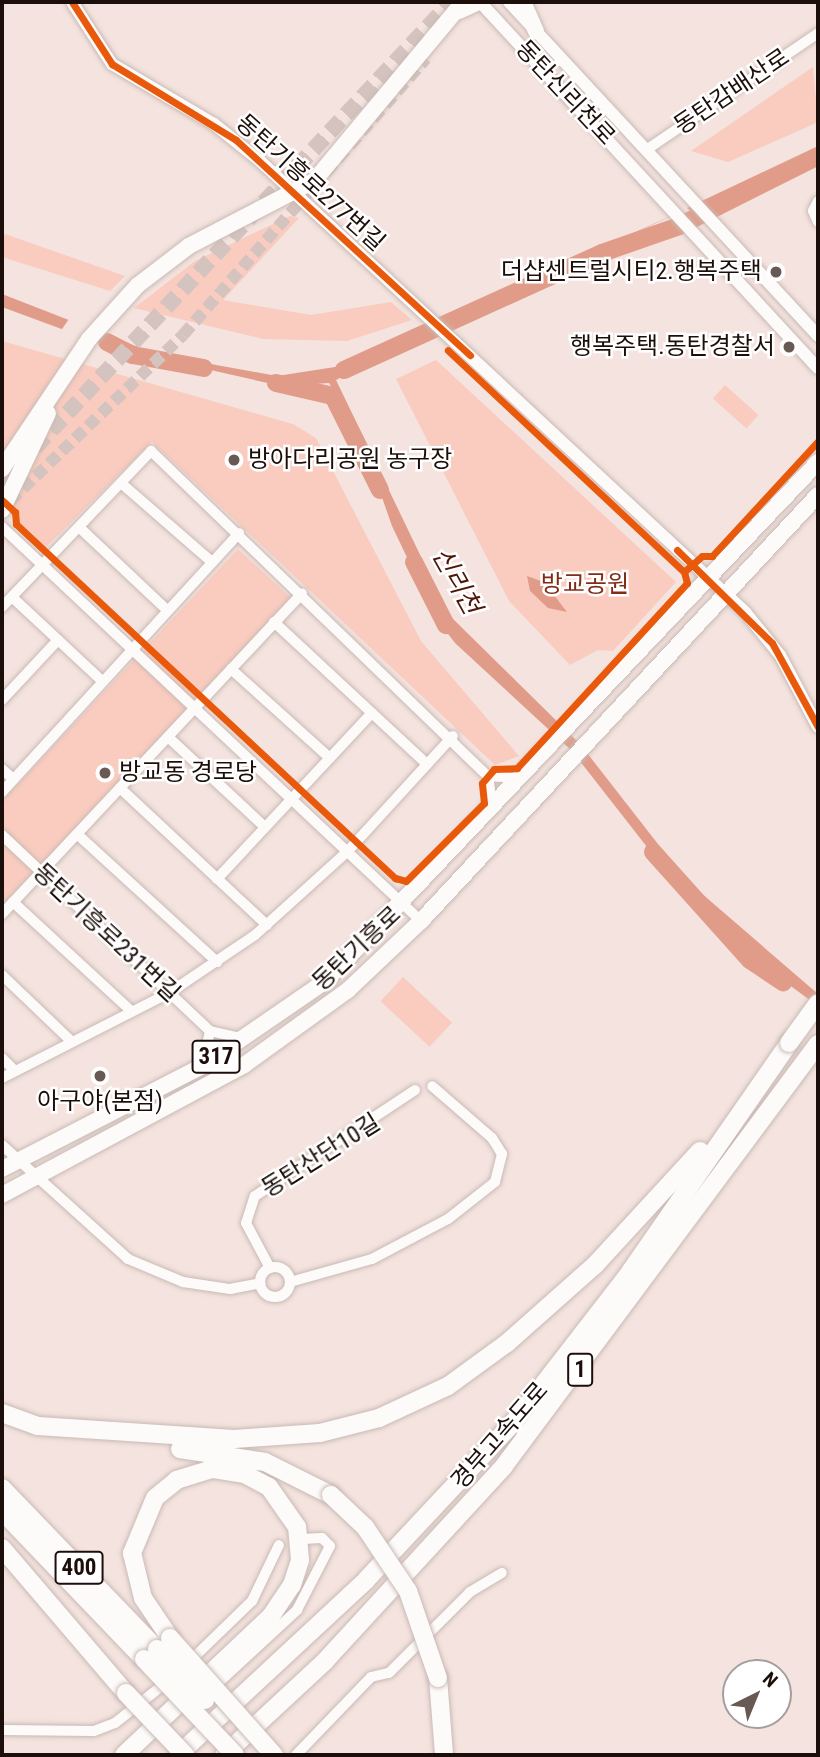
<!DOCTYPE html>
<meta charset="utf-8">
<style>
body{margin:0}
#map{position:relative;width:820px;height:1757px;overflow:hidden;background:#f4e3de;font-family:"Roboto Condensed","Noto Sans KR",sans-serif}
div>[style]{position:absolute}
[style*='--x']{left:calc(var(--x)*1px);top:calc(var(--y)*1px);width:calc(var(--w)*1px);rotate:calc(var(--a)*1deg)}
.green>*{inset:0;background:#faccbf;transform-origin:0 0}
.water>*{inset:0;background:#e09c89}
.pier>*{inset:0;background:#f4e3de}
.river>*{height:18px;margin:-9px;padding:0 9px;transform-origin:9px;border-radius:9px;background:#e09c89}
.tertiary-tunnel>*{height:12px;margin-top:-6px;transform-origin:0;background:repeating-linear-gradient(90deg,#d4c3be 0 12px,transparent 0 18px)}
.trunk-tunnel>*{height:16px;margin-top:-8px;transform-origin:0;background:repeating-linear-gradient(90deg,#d4c3be 0 16px,transparent 0 24px)}
.roads{filter:drop-shadow(0 0 2px #c9bab6) drop-shadow(0 0 2px #c9bab6)}
.minor>*{height:10px;margin:-5px;padding:0 5px;transform-origin:5px;border-radius:5px;background:#fdfbfa}
.minor>.ring{margin:-5px;padding:0;box-sizing:content-box;background:none;border:10px solid #fdfbfa;border-radius:50%}
.tertiary>*{height:12px;margin:-6px;padding:0 6px;transform-origin:6px;border-radius:6px;background:#fdfbfa}
.primary>*{height:16px;margin:-8px;padding:0 8px;transform-origin:8px;border-radius:8px;background:#fdfbfa}
.trunk>*{height:16px;margin:-8px;padding:0 8px;transform-origin:8px;border-radius:8px;background:#fdfbfa}
.motorway>*{height:18px;margin:-9px;padding:0 9px;transform-origin:9px;border-radius:9px;background:#fdfbfa}
.bridges{filter:drop-shadow(0 0 2px #c9bab6) drop-shadow(0 0 2px #c9bab6)}
.motorway-bridge>*{height:18px;margin:-9px;padding:0 9px;transform-origin:9px;border-radius:9px;background:#fdfbfa}
.cycleway>*{height:7px;margin:-3.5px;padding:0 3.5px;transform-origin:3.5px;border-radius:3.5px;background:#e8590c}
.dots>*{width:19px;height:19px;translate:-50% -50%;box-sizing:border-box;border:4px solid #fff;border-radius:50%}
span{translate:-50% -50%;white-space:nowrap;text-align:center;line-height:1.15;-webkit-text-stroke:5px #fff;paint-order:stroke}
.shield-label span{padding:2px 5px;background:#fff;border:2px solid;border-radius:5px;-webkit-text-stroke-width:0}
.shield-label{font-size:23px;color:#1c0f0b;font-weight:700}
.street-label{font-size:24px;color:#1c0f0b}
.poi-label{font-size:24px;color:#1c0f0b}
.right{translate:-100% -50%;text-align:right}
.left{translate:0 -50%;text-align:left}
.park-label{font-size:24px;color:#802d18}
.water-label{font-size:26px;color:#4f1607;font-style:italic}
.frame{position:absolute;inset:0;border:4px solid #1c0f0b;pointer-events:none}
.north{position:absolute;left:722px;top:1659px;width:70px;height:70px;box-sizing:border-box;background:#fff;border:2px solid #a49f9d;border-radius:50%;rotate:43deg;font-size:19px;font-weight:700;line-height:28px;text-align:center;color:#1c0f0b}
.north::after{content:'';display:block;margin:auto;width:24px;height:32px;background:#685955;clip-path:polygon(50% 0,100% 100%,50% 72%,0 100%)}
</style>
<div id="map">
<div class="green">
<i style="clip-path:polygon(813px 67px,818px 122px,728px 162px,691px 151px)"></i>
<i style="clip-path:polygon(290px 216px,299px 218px,223px 300px,311px 315px,391px 302px,412px 320px,347px 341px,263px 339px,134px 308px,195px 261px)"></i>
<i style="clip-path:polygon(2px 233px,125px 276px,110px 291px,2px 257px)"></i>
<i style="clip-path:polygon(2px 341px,293px 424px,316px 438px,421px 641px,519px 756px,495px 765px,152px 442px,45px 548px,2px 506px)"></i>
<i style="clip-path:polygon(436px 360px,676px 582px,613px 651px,598px 650px,570px 665px,509px 601px,396px 379px)"></i>
<i style="left:725px;top:385px;width:45px;height:18px;rotate:42deg"></i>
<i style="clip-path:polygon(238px 549px,291px 598px,2px 906px,2px 801px)"></i>
<i style="left:403px;top:977px;width:67px;height:33px;rotate:43deg"></i>
</div>
<div class="water">
<i style="clip-path:polygon(818px 146px,691px 211px,687px 208px)"></i>
<i style="clip-path:polygon(682px 211px,443px 323px,440px 320px,609px 244px)"></i>
<i style="clip-path:polygon(2px 294px,156px 354px,277px 376px,335px 367px,431px 326px,336px 380px,449px 615px,580px 744px,686px 880px,818px 994px,818px 1006px,739px 948px,665px 870px,572px 751px,455px 643px,436px 618px,392px 526px,358px 429px,329px 383px,281px 386px,113px 348px,2px 307px)"></i>
<i style="clip-path:polygon(527px 576px,544px 582px,567px 612px,548px 608px,530px 591px)"></i>
</div>
<div class="pier">
<i style="clip-path:polygon(71px 316px,123px 336px,111px 351px,60px 332px)"></i>
</div>
<div class="river">
<i style="--x:107;--y:342;--w:29;--a:27"></i>
<i style="--x:133;--y:355;--w:72;--a:10.4"></i>
<i style="--x:344;--y:370;--w:283;--a:-24.4"></i>
<i style="--x:602;--y:253;--w:82;--a:-19.3"></i>
<i style="--x:679;--y:226;--w:156;--a:-26.7"></i>
<i style="--x:276;--y:383;--w:58;--a:12.8"></i>
<i style="--x:333;--y:396;--w:105;--a:63.4"></i>
<i style="--x:414;--y:562;--w:71;--a:63.1"></i>
<i style="--x:653;--y:852;--w:145;--a:48.1"></i>
<i style="--x:750;--y:960;--w:40;--a:34"></i>
</div>
<div class="tertiary-tunnel">
<i style="--x:10;--y:501;--w:240;--a:-43.8"></i>
<i style="--x:183;--y:335;--w:368;--a:-48.7"></i>
</div>
<div class="trunk-tunnel">
<i style="--x:2;--y:483;--w:658;--a:-46.97"></i>
</div>
<div class="roads">
<div class="minor">
<i style="--x:646;--y:150;--w:208;--a:-34.2"></i>
<i style="--x:818;--y:201;--w:11;--a:117"></i>
<i style="--x:813;--y:211;--w:12;--a:66"></i>
<i style="--x:121;--y:483;--w:121;--a:41"></i>
<i style="--x:2;--y:527;--w:575;--a:43.24"></i>
<i style="--x:80;--y:528;--w:120;--a:43.3"></i>
<i style="--x:12;--y:597;--w:123;--a:43"></i>
<i style="--x:2;--y:607;--w:216;--a:-46.3"></i>
<i style="--x:151;--y:451;--w:468;--a:44"></i>
<i style="--x:274;--y:622;--w:209;--a:42.9"></i>
<i style="--x:231;--y:669;--w:133;--a:42"></i>
<i style="--x:2;--y:700;--w:82;--a:-47"></i>
<i style="--x:168;--y:737;--w:132;--a:42.9"></i>
<i style="--x:2;--y:769;--w:15;--a:42"></i>
<i style="--x:120;--y:788;--w:201;--a:43"></i>
<i style="--x:2;--y:792;--w:351;--a:-47.5"></i>
<i style="--x:492;--y:804;--w:28;--a:-98"></i>
<i style="--x:488;--y:776;--w:29;--a:4"></i>
<i style="--x:77;--y:834;--w:190;--a:42.4"></i>
<i style="--x:2;--y:835;--w:286;--a:43.3"></i>
<i style="--x:217;--y:879;--w:227;--a:-47"></i>
<i style="--x:13;--y:902;--w:161;--a:42.7"></i>
<i style="--x:2;--y:914;--w:439;--a:-46.9"></i>
<i style="--x:2;--y:975;--w:95;--a:43.7"></i>
<i style="--x:2;--y:1058;--w:17;--a:45"></i>
<i style="--x:202;--y:1066;--w:36;--a:-77"></i>
<i style="--x:210;--y:1031;--w:32;--a:13"></i>
<i style="--x:2;--y:1078;--w:187;--a:-27"></i>
<i style="--x:169;--y:993;--w:104;--a:-34"></i>
<i style="--x:255;--y:935;--w:124;--a:-42.1"></i>
<i style="--x:347;--y:852;--w:157;--a:-47.6"></i>
<i style="--x:2;--y:1145;--w:170;--a:42.1"></i>
<i style="--x:128;--y:1259;--w:60;--a:22.7"></i>
<i style="--x:183;--y:1282;--w:48;--a:8.5"></i>
<i style="--x:230;--y:1289;--w:31;--a:-11"></i>
<i class="ring" style="left:260px;top:1267px;width:20px;height:20px"></i>
<i style="--x:270;--y:1268;--w:51;--a:-118.1"></i>
<i style="--x:246;--y:1223;--w:28;--a:-72"></i>
<i style="--x:255;--y:1196;--w:192;--a:-33.5"></i>
<i style="--x:290;--y:1282;--w:85;--a:-15.7"></i>
<i style="--x:372;--y:1259;--w:86;--a:-27.8"></i>
<i style="--x:448;--y:1219;--w:60;--a:-38.2"></i>
<i style="--x:495;--y:1182;--w:29;--a:-76"></i>
<i style="--x:502;--y:1154;--w:19;--a:-122"></i>
<i style="--x:492;--y:1138;--w:79;--a:-139.1"></i>
<i style="--x:187;--y:1664;--w:91;--a:-44.1"></i>
<i style="--x:252;--y:1601;--w:62;--a:-64.3"></i>
<i style="--x:218;--y:1683;--w:108;--a:-42.7"></i>
<i style="--x:297;--y:1610;--w:72;--a:-62.7"></i>
<i style="--x:330;--y:1546;--w:11;--a:-135"></i>
<i style="--x:322;--y:1538;--w:20;--a:177"></i>
<i style="--x:2;--y:1730;--w:92;--a:0.6"></i>
<i style="--x:94;--y:1731;--w:22;--a:-21"></i>
<i style="--x:115;--y:1723;--w:68;--a:-38.4"></i>
<i style="--x:296;--y:1755;--w:108;--a:-46.1"></i>
<i style="--x:371;--y:1677;--w:18;--a:-13"></i>
<i style="--x:389;--y:1673;--w:115;--a:-45"></i>
<i style="--x:470;--y:1592;--w:37;--a:-31"></i>
</div>
<div class="tertiary">
<i style="--x:72;--y:2;--w:74;--a:57.2"></i>
<i style="--x:112;--y:64;--w:118;--a:30.5"></i>
<i style="--x:214;--y:124;--w:58;--a:38.7"></i>
<i style="--x:259;--y:160;--w:664;--a:42.92"></i>
<i style="--x:745;--y:612;--w:55;--a:50.9"></i>
<i style="--x:780;--y:655;--w:81;--a:62.2"></i>
<i style="--x:480;--y:2;--w:498;--a:47.3"></i>
<i style="--x:509;--y:2;--w:455;--a:47.2"></i>
</div>
<div class="primary">
<i style="--x:459;--y:11;--w:21;--a:-25"></i>
<i style="--x:2;--y:469;--w:156;--a:-56.2"></i>
<i style="--x:89;--y:339;--w:73;--a:-47.8"></i>
<i style="--x:138;--y:285;--w:64;--a:-37.4"></i>
<i style="--x:189;--y:246;--w:141;--a:-27.5"></i>
<i style="--x:314;--y:181;--w:233;--a:-50.2"></i>
<i style="--x:2;--y:510;--w:107;--a:-64.6"></i>
<i style="--x:2;--y:1169;--w:225;--a:-27.2"></i>
<i style="--x:202;--y:1066;--w:152;--a:-34.5"></i>
<i style="--x:327;--y:980;--w:714;--a:-46.53"></i>
<i style="--x:2;--y:1195;--w:275;--a:-28.2"></i>
<i style="--x:244;--y:1065;--w:128;--a:-35.8"></i>
<i style="--x:348;--y:990;--w:100;--a:-43.4"></i>
<i style="--x:421;--y:921;--w:582;--a:-47.02"></i>
</div>
<div class="trunk">
<i style="--x:523;--y:2;--w:32;--a:66"></i>
</div>
<div class="motorway">
<i style="--x:2;--y:1413;--w:38;--a:20"></i>
<i style="--x:38;--y:1426;--w:196;--a:3.8"></i>
<i style="--x:234;--y:1439;--w:86;--a:-4"></i>
<i style="--x:320;--y:1433;--w:61;--a:-14.3"></i>
<i style="--x:379;--y:1418;--w:76;--a:-24.9"></i>
<i style="--x:448;--y:1386;--w:73;--a:-36.1"></i>
<i style="--x:507;--y:1343;--w:118;--a:-41.6"></i>
<i style="--x:595;--y:1265;--w:155;--a:-47.4"></i>
<i style="--x:180;--y:1449;--w:86;--a:8.7"></i>
<i style="--x:265;--y:1462;--w:74;--a:26.6"></i>
<i style="--x:2;--y:1488;--w:223;--a:46.1"></i>
<i style="--x:2;--y:1511;--w:205;--a:46.2"></i>
<i style="--x:2;--y:1548;--w:191;--a:49.5"></i>
<i style="--x:438;--y:1678;--w:77;--a:85.5"></i>
<i style="--x:124;--y:1755;--w:202;--a:-43.4"></i>
<i style="--x:271;--y:1616;--w:37;--a:-56"></i>
<i style="--x:292;--y:1585;--w:26;--a:-72"></i>
<i style="--x:300;--y:1560;--w:33;--a:-95"></i>
<i style="--x:297;--y:1527;--w:49;--a:-125"></i>
<i style="--x:269;--y:1487;--w:27;--a:-152"></i>
<i style="--x:245;--y:1474;--w:33;--a:-171"></i>
<i style="--x:212;--y:1469;--w:37;--a:163"></i>
<i style="--x:177;--y:1480;--w:28;--a:141"></i>
<i style="--x:155;--y:1498;--w:60;--a:112.7"></i>
<i style="--x:132;--y:1553;--w:46;--a:76.3"></i>
<i style="--x:143;--y:1598;--w:48;--a:56"></i>
<i style="--x:178;--y:1755;--w:257;--a:-42.9"></i>
<i style="--x:366;--y:1580;--w:218;--a:-46.9"></i>
<i style="--x:515;--y:1421;--w:188;--a:-52.3"></i>
<i style="--x:630;--y:1272;--w:279;--a:-55.2"></i>
<i style="--x:224;--y:1755;--w:138;--a:-42.9"></i>
<i style="--x:325;--y:1661;--w:265;--a:-47.4"></i>
<i style="--x:504;--y:1466;--w:526;--a:-53.35"></i>
</div>
</div>
<div class="bridges">
<div class="motorway-bridge">
<i style="--x:789;--y:1043;--w:49;--a:-54.1"></i>
<i style="--x:331;--y:1495;--w:47;--a:43.3"></i>
<i style="--x:365;--y:1527;--w:77;--a:56.1"></i>
<i style="--x:408;--y:1591;--w:92;--a:71"></i>
<i style="--x:170;--y:1638;--w:157;--a:48.4"></i>
<i style="--x:157;--y:1649;--w:70;--a:46.7"></i>
<i style="--x:144;--y:1659;--w:132;--a:46.5"></i>
<i style="--x:126;--y:1693;--w:86;--a:46.4"></i>
</div>
</div>
<div class="cycleway">
<i style="--x:72;--y:2;--w:74;--a:57.2"></i>
<i style="--x:112;--y:64;--w:145;--a:31.5"></i>
<i style="--x:236;--y:140;--w:318;--a:42.6"></i>
<i style="--x:2;--y:500;--w:18;--a:43"></i>
<i style="--x:15;--y:512;--w:12;--a:85"></i>
<i style="--x:16;--y:524;--w:519;--a:43.05"></i>
<i style="--x:395;--y:878;--w:11;--a:15"></i>
<i style="--x:406;--y:881;--w:110;--a:-45"></i>
<i style="--x:484;--y:803;--w:20;--a:-96"></i>
<i style="--x:482;--y:783;--w:18;--a:-49"></i>
<i style="--x:494;--y:769;--w:23;--a:-2"></i>
<i style="--x:517;--y:768;--w:251;--a:-47.4"></i>
<i style="--x:687;--y:583;--w:11;--a:-105"></i>
<i style="--x:684;--y:572;--w:324;--a:-136.8"></i>
<i style="--x:677;--y:550;--w:133;--a:44.4"></i>
<i style="--x:772;--y:643;--w:96;--a:61.3"></i>
<i style="--x:686;--y:570;--w:21;--a:-41"></i>
<i style="--x:702;--y:556;--w:10;--a:0"></i>
<i style="--x:712;--y:556;--w:156;--a:-47.3"></i>
</div>
<div class="dots">
<i style="left:776px;top:272px;background:#685955"></i>
<i style="left:789px;top:347px;background:#685955"></i>
<i style="left:234px;top:460px;background:#685955"></i>
<i style="left:105px;top:773px;background:#685955"></i>
<i style="left:100px;top:1076px;background:#685955"></i>
</div>
<div class="shield-label">
<span style="left:216px;top:1057px">317</span>
<span style="left:580px;top:1370px">1</span>
<span style="left:79px;top:1568px">400</span>
</div>
<div class="street-label">
<span style="left:732px;top:92px;rotate:-34deg">동탄감배산로</span>
<span style="left:565px;top:93px;rotate:47deg">동탄신리천로</span>
<span style="left:310px;top:183px;rotate:42deg">동탄기흥로277번길</span>
<span style="left:106px;top:933px;rotate:43deg">동탄기흥로231번길</span>
<span style="left:357px;top:949px;rotate:-43deg">동탄기흥로</span>
<span style="left:321px;top:1156px;rotate:-32deg">동탄산단10길</span>
<span style="left:500px;top:1436px;rotate:-49deg">경부고속도로</span>
</div>
<div class="poi-label">
<span class="right" style="left:762px;top:272px">더샵센트럴시티2.행복주택</span>
<span class="right" style="left:775px;top:347px">행복주택.동탄경찰서</span>
<span class="left" style="left:248px;top:460px">방아다리공원 농구장</span>
<span class="left" style="left:119px;top:773px">방교동 경로당</span>
<span style="left:100px;top:1102px">아구야(본점)</span>
</div>
<div class="park-label">
<span style="left:585px;top:585px">방교공원</span>
</div>
<div class="water-label">
<span style="left:456px;top:581px;rotate:61deg">신리천</span>
</div>
<div class="frame"></div>
<div class="north">N</div>
</div>
